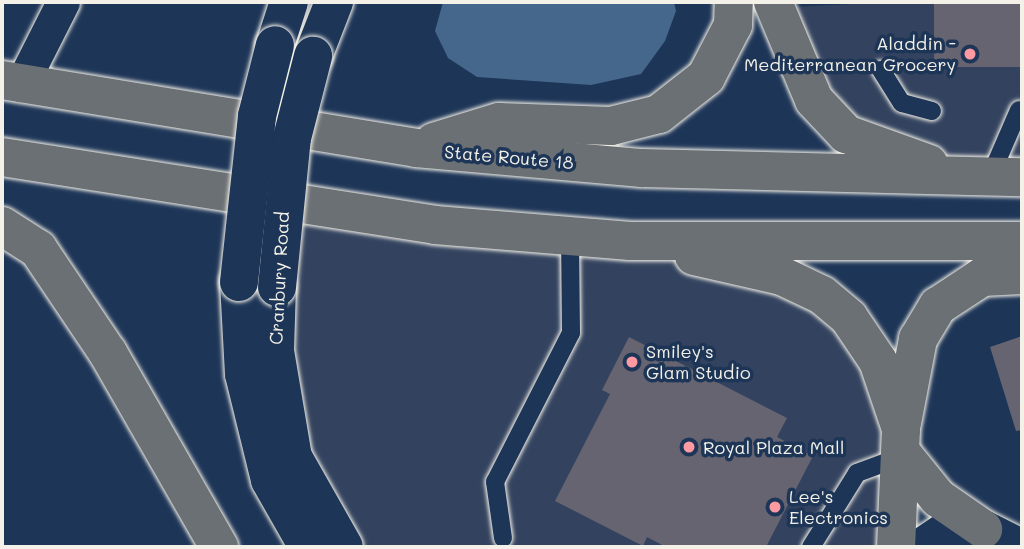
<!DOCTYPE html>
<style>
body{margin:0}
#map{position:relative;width:1024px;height:549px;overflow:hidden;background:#1d3557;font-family:Mali,sans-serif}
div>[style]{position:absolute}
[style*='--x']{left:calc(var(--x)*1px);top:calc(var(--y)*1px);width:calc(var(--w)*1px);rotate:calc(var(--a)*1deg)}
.built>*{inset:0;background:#33435f}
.water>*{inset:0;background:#44678b}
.building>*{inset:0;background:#666471;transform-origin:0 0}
.roads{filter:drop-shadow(0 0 2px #f4f1e8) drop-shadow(0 0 2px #f4f1e8)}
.service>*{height:18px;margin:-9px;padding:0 9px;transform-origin:9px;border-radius:9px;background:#1d3557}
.minor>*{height:33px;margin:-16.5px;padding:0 16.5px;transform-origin:16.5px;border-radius:16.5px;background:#1d3557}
.secondary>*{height:38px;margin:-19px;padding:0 19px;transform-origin:19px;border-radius:19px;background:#1d3557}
.trunk>*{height:38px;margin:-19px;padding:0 19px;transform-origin:19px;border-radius:19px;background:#6b7074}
.bridges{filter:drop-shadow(0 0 2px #f4f1e8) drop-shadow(0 0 2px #f4f1e8)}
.secondary-bridge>*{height:38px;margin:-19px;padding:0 19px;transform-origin:19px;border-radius:19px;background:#1d3557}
.dots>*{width:19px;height:19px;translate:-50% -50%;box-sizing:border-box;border:4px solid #1d3557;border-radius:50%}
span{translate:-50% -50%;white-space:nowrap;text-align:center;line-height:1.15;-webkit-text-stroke:7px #1d3557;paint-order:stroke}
.poi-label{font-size:18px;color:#f4f1e8}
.right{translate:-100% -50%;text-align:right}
.left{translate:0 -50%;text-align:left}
.street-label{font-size:18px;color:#f4f1e8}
.frame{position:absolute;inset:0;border:4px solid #f4f1e8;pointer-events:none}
</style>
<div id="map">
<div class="built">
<i style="clip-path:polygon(891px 2px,1022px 2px,1022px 177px,846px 134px,775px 8px)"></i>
<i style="clip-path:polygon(286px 201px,570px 233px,782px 276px,878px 361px,896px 547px,344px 547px,293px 457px)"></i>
</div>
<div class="water">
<i style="clip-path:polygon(443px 2px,674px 2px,676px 11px,665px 41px,641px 74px,591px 85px,477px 77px,448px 58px,435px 31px)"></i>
</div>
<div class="building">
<i style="left:934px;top:2px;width:88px;height:65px"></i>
<i style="clip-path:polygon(1022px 336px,1022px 430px,1016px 431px,990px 347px)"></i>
<i style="clip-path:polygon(629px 337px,787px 418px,777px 437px,813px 456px,766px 547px,666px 547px,647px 537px,643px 546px,555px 501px,610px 394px,602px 390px)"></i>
</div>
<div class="roads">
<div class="service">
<i style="--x:881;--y:70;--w:39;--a:58"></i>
<i style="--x:902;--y:103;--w:31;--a:15"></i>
<i style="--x:990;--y:177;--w:73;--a:-66.6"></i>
<i style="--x:503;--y:538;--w:57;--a:-98.1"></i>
<i style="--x:495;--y:482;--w:167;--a:-63"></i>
<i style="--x:571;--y:333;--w:100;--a:-90.6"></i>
<i style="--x:811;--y:547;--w:87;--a:-58.1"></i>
<i style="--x:857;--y:473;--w:49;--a:-20.3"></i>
</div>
<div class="minor">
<i style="--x:21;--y:85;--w:93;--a:-63.2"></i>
</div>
<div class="secondary">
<i style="--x:275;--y:45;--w:45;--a:-72"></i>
<i style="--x:313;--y:56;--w:58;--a:-68.7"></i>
<i style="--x:239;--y:282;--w:92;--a:86.9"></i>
<i style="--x:244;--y:374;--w:109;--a:76.2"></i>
<i style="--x:270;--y:480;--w:77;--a:60.4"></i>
<i style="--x:277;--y:287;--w:64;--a:91.8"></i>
<i style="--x:275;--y:351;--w:108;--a:80.4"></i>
<i style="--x:293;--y:457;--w:103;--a:60.5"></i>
<i style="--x:922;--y:547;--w:34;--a:-34"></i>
<i style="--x:950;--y:528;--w:33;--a:2"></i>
<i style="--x:983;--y:529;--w:40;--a:26.6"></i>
</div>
<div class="trunk">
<i style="--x:773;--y:2;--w:106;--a:67.3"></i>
<i style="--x:814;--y:100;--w:47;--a:46.7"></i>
<i style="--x:846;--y:134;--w:88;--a:19.9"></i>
<i style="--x:2;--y:80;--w:420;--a:9.3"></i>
<i style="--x:416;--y:148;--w:227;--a:5.1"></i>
<i style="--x:642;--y:168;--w:380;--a:1.4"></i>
<i style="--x:434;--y:142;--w:68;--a:-17.1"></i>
<i style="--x:499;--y:122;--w:112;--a:2"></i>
<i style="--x:611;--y:126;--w:49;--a:-14"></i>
<i style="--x:659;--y:114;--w:60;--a:-38.2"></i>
<i style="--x:706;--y:77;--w:59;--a:-62.6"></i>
<i style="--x:733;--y:25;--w:23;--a:-88"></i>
<i style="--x:2;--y:157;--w:438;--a:8.9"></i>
<i style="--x:435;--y:225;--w:196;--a:4.7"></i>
<i style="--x:630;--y:241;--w:392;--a:0"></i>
<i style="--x:2;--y:226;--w:43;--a:32.6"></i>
<i style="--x:38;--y:249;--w:125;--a:56.1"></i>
<i style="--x:108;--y:353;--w:224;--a:60.2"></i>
<i style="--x:694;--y:256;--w:90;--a:12.8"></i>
<i style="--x:782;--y:276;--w:44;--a:25.4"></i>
<i style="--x:822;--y:295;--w:35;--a:40"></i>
<i style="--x:849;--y:318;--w:52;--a:56"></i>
<i style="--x:878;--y:361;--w:72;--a:71.3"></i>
<i style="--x:901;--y:429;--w:118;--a:92.4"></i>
<i style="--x:902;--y:423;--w:86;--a:-79.2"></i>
<i style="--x:918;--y:339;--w:39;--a:-59"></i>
<i style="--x:938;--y:306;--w:53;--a:-33.4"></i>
<i style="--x:982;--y:277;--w:40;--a:-2.9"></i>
<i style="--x:904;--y:456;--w:54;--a:51"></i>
<i style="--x:938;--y:498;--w:55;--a:34.6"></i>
</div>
</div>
<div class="bridges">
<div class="secondary-bridge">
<i style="--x:239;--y:282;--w:167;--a:-83.8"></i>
<i style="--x:257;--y:116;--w:73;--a:-75.8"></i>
<i style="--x:277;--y:287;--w:150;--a:-84.3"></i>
<i style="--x:292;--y:138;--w:85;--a:-75.6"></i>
</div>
</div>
<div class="dots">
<i style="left:970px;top:54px;background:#ff9aa2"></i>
<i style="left:632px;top:362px;background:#ff9aa2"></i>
<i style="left:689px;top:447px;background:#ff9aa2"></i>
<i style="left:775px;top:507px;background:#ff9aa2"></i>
</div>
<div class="poi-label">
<span class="right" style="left:956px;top:54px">Aladdin -<br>Mediterranean Grocery</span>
<span class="left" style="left:646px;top:362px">Smiley's<br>Glam Studio</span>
<span class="left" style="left:703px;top:447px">Royal Plaza Mall</span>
<span class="left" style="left:789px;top:507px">Lee's<br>Electronics</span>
</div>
<div class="street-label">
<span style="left:509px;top:157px;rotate:5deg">State Route 18</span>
<span style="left:279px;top:278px;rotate:-87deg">Cranbury Road</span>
</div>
<div class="frame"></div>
</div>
